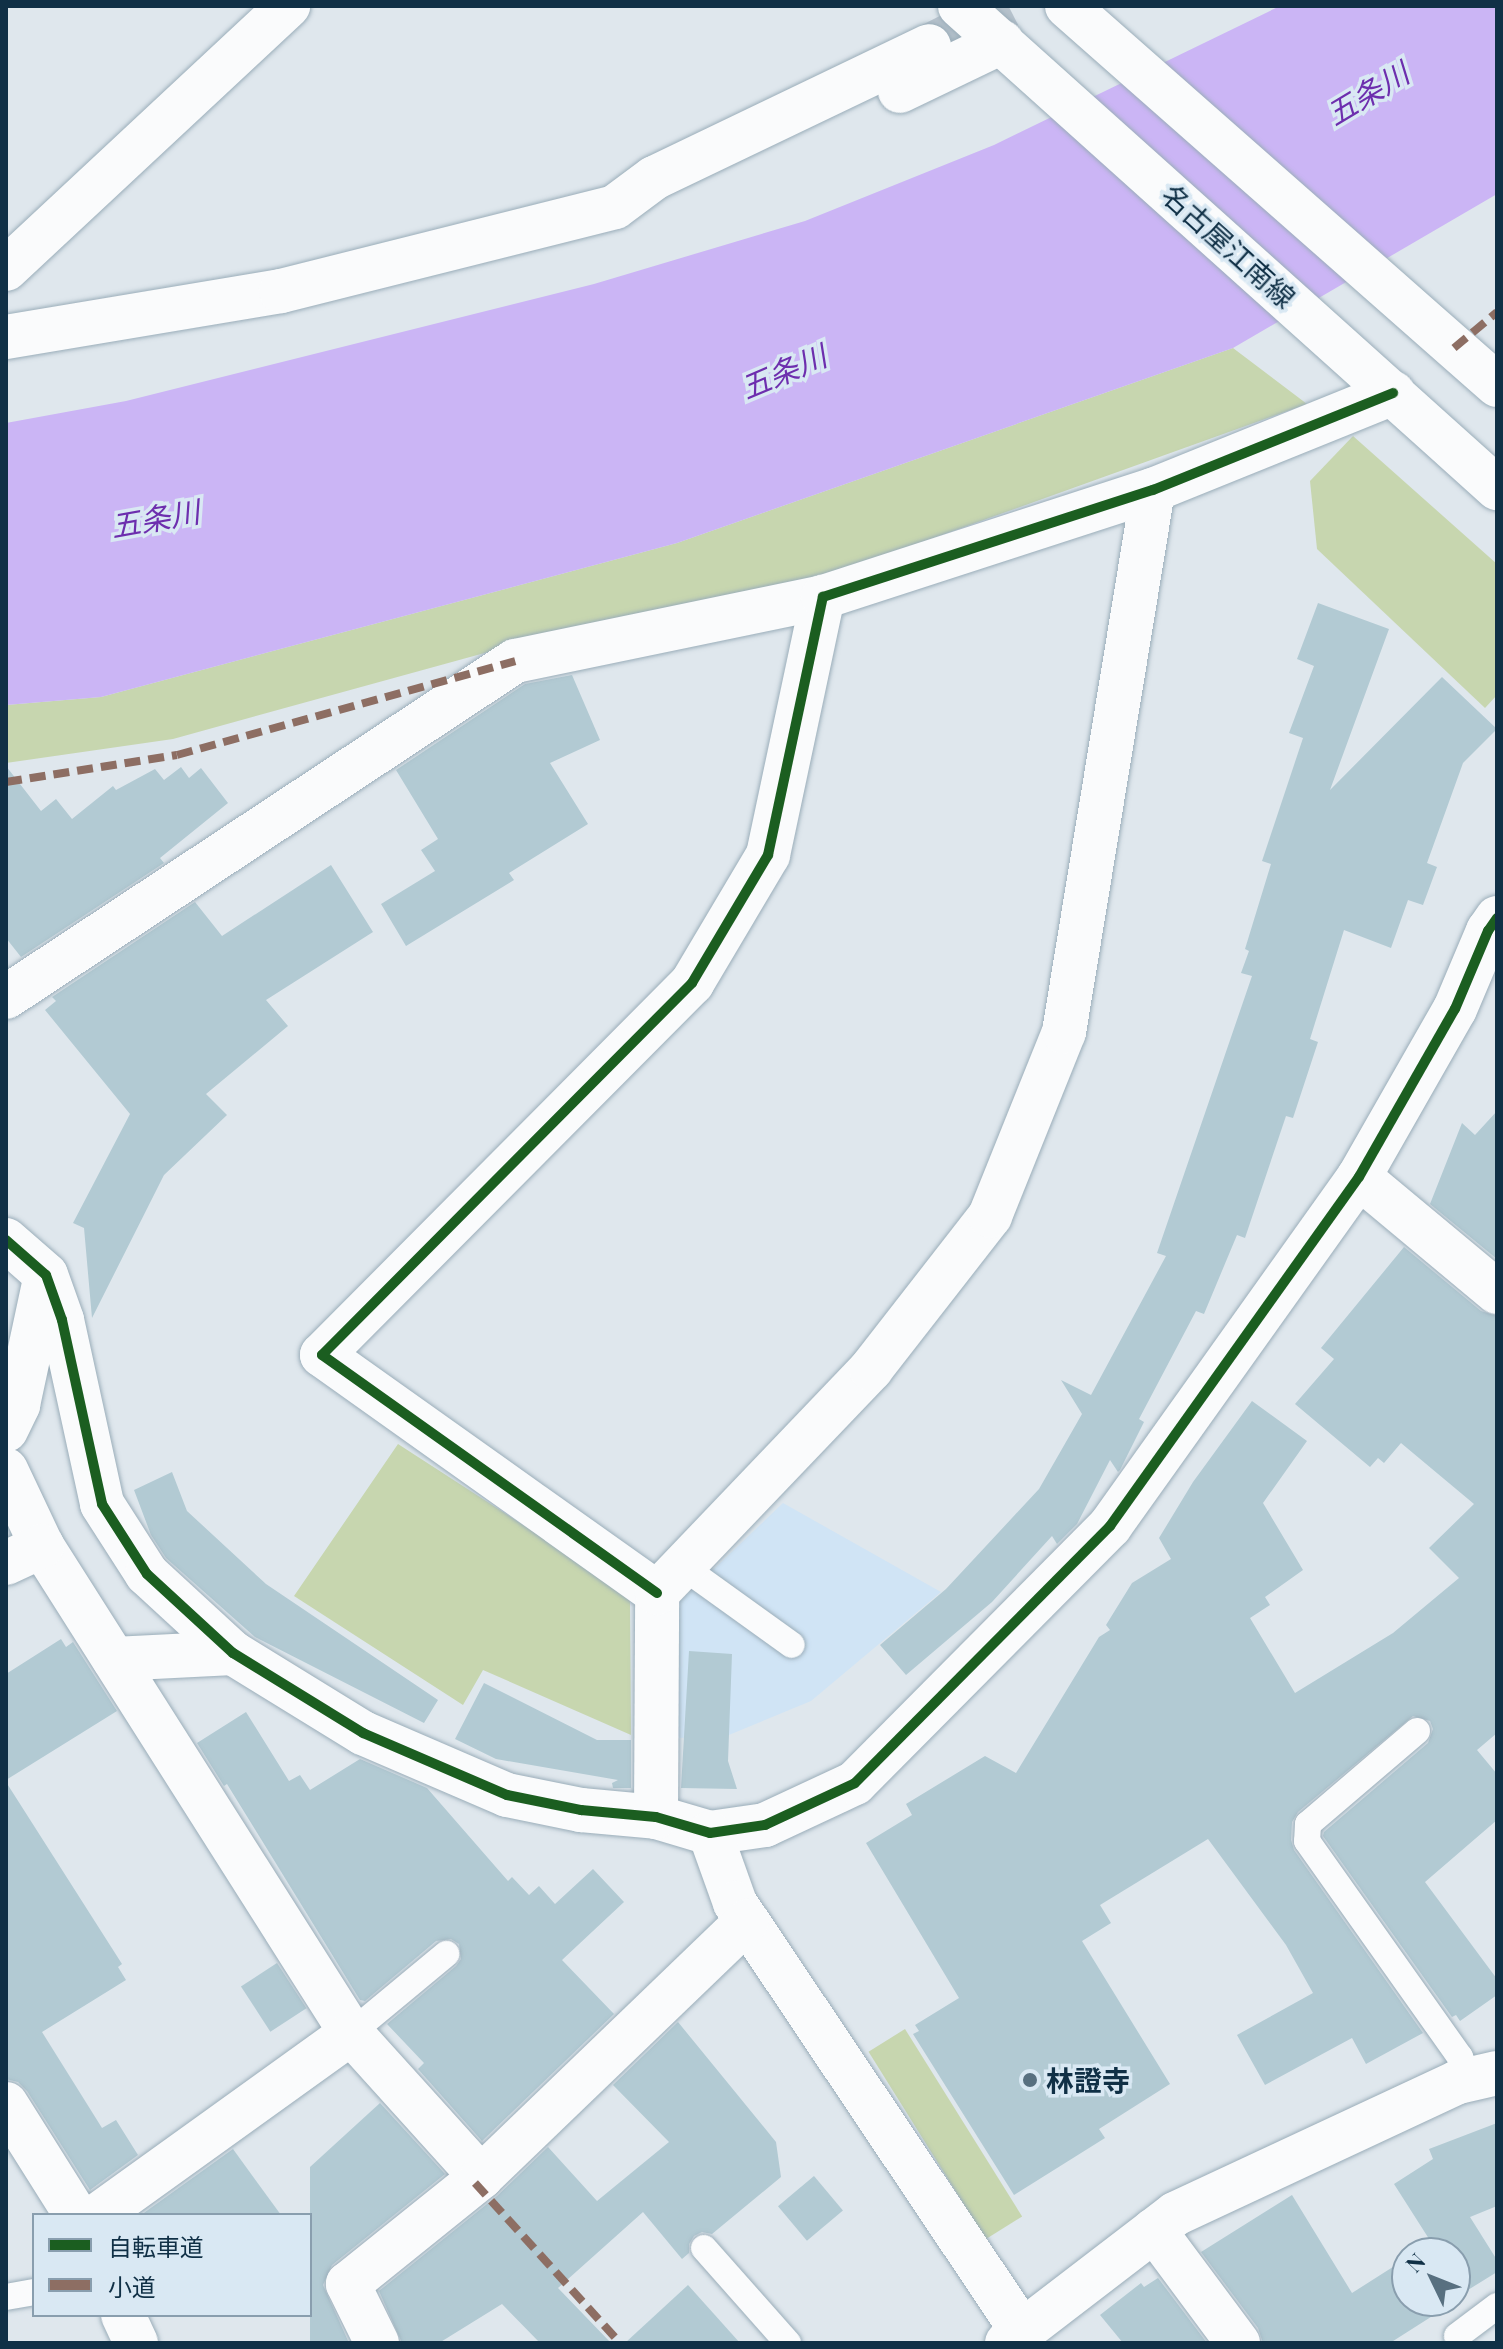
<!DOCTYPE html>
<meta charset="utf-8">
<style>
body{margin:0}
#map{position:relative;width:1503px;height:2349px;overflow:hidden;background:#dfe7ed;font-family:"Playfair Display","Noto Sans JP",serif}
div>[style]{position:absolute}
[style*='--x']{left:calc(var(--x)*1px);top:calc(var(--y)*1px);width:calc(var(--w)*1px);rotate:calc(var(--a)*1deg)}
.built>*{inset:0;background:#d0e4f5}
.green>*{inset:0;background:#c7d6af;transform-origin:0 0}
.water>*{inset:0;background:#cbb5f5}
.building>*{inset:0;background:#b2cad3;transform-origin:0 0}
.minor-tunnel>*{height:44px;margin-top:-22px;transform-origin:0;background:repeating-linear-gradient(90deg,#b6c2cc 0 44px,transparent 0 66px)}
.roads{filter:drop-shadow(0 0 2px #9aadb9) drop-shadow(0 0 2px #9aadb9)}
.service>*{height:26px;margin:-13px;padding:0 13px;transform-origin:13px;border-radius:13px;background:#fafbfc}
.minor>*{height:44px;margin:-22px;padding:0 22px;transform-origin:22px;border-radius:22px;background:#fafbfc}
.primary>*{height:44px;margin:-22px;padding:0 22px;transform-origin:22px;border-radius:22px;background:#fafbfc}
.quiet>*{height:8px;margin-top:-4px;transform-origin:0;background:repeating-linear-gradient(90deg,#8d6e63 0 16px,transparent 0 24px)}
.cycleway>*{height:10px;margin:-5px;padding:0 5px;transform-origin:5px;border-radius:5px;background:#1b5e20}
.dots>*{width:22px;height:22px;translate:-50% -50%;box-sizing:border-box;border:4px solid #d9e8f3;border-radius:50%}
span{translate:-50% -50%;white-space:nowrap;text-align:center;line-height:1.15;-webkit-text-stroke:7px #d9e8f3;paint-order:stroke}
.street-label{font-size:28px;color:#103046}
.poi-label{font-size:28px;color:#103046;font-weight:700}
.left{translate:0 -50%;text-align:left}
.water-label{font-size:30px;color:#6d2eae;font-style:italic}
.frame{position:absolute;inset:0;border:8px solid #103046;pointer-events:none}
.legend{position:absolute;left:32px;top:2213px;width:280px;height:104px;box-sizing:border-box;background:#d9e8f3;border:2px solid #899eae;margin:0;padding:10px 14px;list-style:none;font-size:24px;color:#103046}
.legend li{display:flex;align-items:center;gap:16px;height:40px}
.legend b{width:40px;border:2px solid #899eae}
.north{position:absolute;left:1391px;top:2237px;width:80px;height:80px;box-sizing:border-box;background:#d9e8f3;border:2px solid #899eae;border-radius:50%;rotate:313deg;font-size:22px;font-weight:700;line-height:32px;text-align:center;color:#103046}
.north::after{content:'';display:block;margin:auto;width:28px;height:36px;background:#587080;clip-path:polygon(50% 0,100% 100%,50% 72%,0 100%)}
</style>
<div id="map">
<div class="built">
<i style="clip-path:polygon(783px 1503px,941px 1592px,811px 1701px,724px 1737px,673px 1738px,674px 1607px)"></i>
</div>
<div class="green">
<i style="clip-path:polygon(1233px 348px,1307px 404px,836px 573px,553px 634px,173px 739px,6px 763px,6px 705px,101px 697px,677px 543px)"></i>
<i style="clip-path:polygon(1353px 436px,1497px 564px,1497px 695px,1485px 708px,1317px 549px,1310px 481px)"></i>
<i style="clip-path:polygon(398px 1444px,619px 1587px,630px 1601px,631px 1735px,483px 1670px,463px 1705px,294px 1596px)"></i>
<i style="left:905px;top:2029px;width:221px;height:43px;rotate:58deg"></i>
</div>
<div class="water">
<i style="clip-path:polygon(1280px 6px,1497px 6px,1497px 194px,1233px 348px,677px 543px,101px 697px,6px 705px,6px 423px,126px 401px,594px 284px,805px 221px,994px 145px)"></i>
</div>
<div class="building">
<i style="clip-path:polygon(1318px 603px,1389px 629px,1330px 790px,1442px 677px,1497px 729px,1463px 763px,1427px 863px,1437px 867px,1423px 905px,1408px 900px,1391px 948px,1344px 930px,1310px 1039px,1318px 1042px,1293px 1118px,1286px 1116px,1245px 1238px,1237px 1235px,1204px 1314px,1196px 1311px,1139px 1419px,1144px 1422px,1120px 1470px,1118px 1472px,1110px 1460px,1077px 1524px,1057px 1544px,1052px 1536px,992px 1602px,906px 1675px,880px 1645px,946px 1589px,1039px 1489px,1082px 1414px,1061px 1380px,1091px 1395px,1166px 1256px,1157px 1253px,1252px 976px,1241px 973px,1249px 951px,1245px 949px,1271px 864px,1262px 861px,1303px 738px,1289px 733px,1314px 666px,1297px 659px)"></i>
<i style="clip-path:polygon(572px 675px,600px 740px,550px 763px,588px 824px,509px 873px,514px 880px,406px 946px,381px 904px,435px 871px,421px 850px,438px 839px,396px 770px,525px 684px)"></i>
<i style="clip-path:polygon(6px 766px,41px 811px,56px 799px,72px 819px,113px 786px,116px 790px,155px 769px,164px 780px,181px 767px,189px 778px,201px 768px,228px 803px,160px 858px,164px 863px,21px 957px,6px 938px)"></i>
<i style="clip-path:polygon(331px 865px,373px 932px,266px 1000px,288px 1026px,206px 1094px,227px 1115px,164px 1175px,92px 1318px,84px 1228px,73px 1223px,130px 1114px,45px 1010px,56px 1001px,52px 997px,195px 902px,222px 936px)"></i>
<i style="clip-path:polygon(1497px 1111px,1497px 1259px,1430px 1204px,1462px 1123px,1475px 1135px)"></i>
<i style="clip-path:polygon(1404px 1247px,1481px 1311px,1497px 1316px,1497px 1733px,1477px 1750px,1497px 1774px,1497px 1820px,1425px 1882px,1497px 1979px,1497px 1995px,1460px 2021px,1456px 2015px,1452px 2017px,1323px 1836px,1324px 1832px,1428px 1743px,1433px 1729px,1430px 1721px,1413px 1716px,1298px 1812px,1292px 1822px,1291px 1840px,1294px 1850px,1423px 2033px,1366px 2064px,1352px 2038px,1265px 2085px,1237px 2035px,1313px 1993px,1286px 1945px,1208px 1839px,1100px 1905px,1111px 1923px,1082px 1941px,1170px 2084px,1099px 2129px,1105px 2138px,1014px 2195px,913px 2034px,919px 2031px,915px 2025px,959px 1998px,866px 1843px,912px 1815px,906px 1804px,985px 1756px,1016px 1773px,1099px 1637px,1110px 1630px,1106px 1625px,1132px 1583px,1171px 1559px,1159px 1538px,1193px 1482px,1252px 1401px,1307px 1441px,1263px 1503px,1303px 1570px,1265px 1597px,1270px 1605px,1250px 1618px,1295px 1693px,1393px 1633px,1459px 1578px,1429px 1548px,1474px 1504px,1401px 1443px,1384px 1463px,1378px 1458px,1370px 1467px,1295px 1404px,1334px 1359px,1321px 1348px)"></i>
<i style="clip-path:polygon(172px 1472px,187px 1511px,266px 1584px,438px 1700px,424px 1723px,255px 1637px,166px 1558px,151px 1535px,134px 1490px)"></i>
<i style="clip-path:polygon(61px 1639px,66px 1647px,73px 1642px,117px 1711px,6px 1780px,6px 1674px)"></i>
<i style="clip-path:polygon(689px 1651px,732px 1654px,728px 1761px,737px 1789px,681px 1788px)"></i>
<i style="clip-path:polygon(484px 1683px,597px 1740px,631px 1740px,631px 1788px,613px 1788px,612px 1783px,618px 1780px,496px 1759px,455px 1739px)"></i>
<i style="clip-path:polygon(246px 1712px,289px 1781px,300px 1775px,310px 1790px,360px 1759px,427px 1788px,508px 1881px,512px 1877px,529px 1895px,539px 1886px,555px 1904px,593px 1869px,624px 1902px,562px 1960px,614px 2014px,482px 2141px,418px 2069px,424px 2063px,387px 2024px,456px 1966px,461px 1959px,459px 1944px,451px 1939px,436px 1941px,365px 2001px,360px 2000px,227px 1784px,224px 1786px,197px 1743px)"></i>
<i style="clip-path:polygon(6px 1782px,122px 1964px,118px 1967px,126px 1980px,42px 2032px,102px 2128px,116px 2120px,138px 2155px,90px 2190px,27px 2091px,18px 2082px,6px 2079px)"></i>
<i style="left:277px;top:1963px;width:54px;height:43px;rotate:57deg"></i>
<i style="clip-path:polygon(678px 2022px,776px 2142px,781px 2177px,712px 2234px,702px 2232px,694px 2236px,689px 2244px,689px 2253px,682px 2259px,643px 2212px,558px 2288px,611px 2343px,540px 2343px,502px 2304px,439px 2343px,402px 2343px,379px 2291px,497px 2196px,548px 2147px,597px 2201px,669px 2142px,613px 2085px)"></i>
<i style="clip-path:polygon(380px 2103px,445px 2174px,332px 2265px,323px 2285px,349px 2343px,310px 2343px,310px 2167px)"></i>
<i style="clip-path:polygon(1497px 2123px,1497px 2206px,1470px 2217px,1497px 2260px,1497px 2272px,1455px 2298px,1455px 2253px,1415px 2253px,1431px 2242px,1394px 2184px,1433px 2159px,1429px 2149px)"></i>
<i style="clip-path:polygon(233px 2149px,281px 2215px,141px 2215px)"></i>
<i style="left:814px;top:2176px;width:45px;height:47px;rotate:50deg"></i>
<i style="clip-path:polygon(1292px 2195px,1352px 2293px,1407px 2258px,1407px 2301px,1456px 2301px,1390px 2343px,1263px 2343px,1258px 2328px,1201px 2252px)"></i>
<i style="clip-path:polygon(1158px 2278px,1207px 2343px,1123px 2343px,1100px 2315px,1141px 2283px,1144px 2287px)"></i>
<i style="clip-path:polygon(688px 2285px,740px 2343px,625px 2343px)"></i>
</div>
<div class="minor-tunnel">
<i style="--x:929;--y:46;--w:89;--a:-26.9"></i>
</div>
<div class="roads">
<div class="service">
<i style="--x:682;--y:1566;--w:135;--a:35.7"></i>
<i style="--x:1417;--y:1731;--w:143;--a:139.5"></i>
<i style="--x:1308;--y:1824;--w:17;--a:93"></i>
<i style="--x:1307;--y:1841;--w:265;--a:54.7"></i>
<i style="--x:1460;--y:2057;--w:24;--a:68"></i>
<i style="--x:351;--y:2033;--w:124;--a:-39.7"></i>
<i style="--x:704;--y:2248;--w:127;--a:48.5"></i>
<i style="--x:6;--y:2297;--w:28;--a:-10"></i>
<i style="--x:1457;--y:2336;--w:50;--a:-36.9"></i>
</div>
<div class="minor">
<i style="--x:900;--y:91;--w:113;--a:-25.7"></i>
<i style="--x:6;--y:269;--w:386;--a:-43"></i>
<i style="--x:6;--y:337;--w:279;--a:-9.5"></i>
<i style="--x:281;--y:291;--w:344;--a:-14.1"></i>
<i style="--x:615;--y:207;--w:49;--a:-36.6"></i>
<i style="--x:654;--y:178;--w:305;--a:-25.6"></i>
<i style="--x:6;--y:997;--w:610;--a:-33.43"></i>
<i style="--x:515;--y:661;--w:315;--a:-11.7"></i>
<i style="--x:1359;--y:1177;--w:180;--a:39.8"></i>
<i style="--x:6;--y:1240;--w:53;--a:41.2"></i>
<i style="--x:46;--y:1275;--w:48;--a:70.4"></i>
<i style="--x:62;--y:1320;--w:188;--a:77.7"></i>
<i style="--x:102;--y:1504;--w:83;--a:57.3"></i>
<i style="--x:147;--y:1574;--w:117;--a:42.6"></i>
<i style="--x:233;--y:1653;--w:153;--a:31.6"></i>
<i style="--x:363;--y:1733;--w:157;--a:23.3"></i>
<i style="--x:507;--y:1795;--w:76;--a:11.5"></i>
<i style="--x:581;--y:1810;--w:75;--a:5.3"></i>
<i style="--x:656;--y:1817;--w:56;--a:16.5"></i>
<i style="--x:710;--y:1833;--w:56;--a:-8.3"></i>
<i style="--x:765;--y:1825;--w:99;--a:-25"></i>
<i style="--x:855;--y:1783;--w:362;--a:-45.2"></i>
<i style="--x:1110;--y:1526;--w:429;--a:-54.5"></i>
<i style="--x:1359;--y:1177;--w:193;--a:-60.3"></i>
<i style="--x:1455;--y:1009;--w:85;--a:-67.1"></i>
<i style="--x:1488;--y:931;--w:16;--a:-55"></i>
<i style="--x:6;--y:1430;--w:28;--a:-64"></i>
<i style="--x:18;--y:1405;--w:129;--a:-77.9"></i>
<i style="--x:6;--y:1470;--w:84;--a:64.7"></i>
<i style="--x:42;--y:1546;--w:577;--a:57.6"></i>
<i style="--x:351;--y:2033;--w:194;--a:47.9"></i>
<i style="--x:6;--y:1563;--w:40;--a:-25"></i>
<i style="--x:657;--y:1593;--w:411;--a:-144.6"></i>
<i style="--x:322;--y:1355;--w:525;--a:-45.15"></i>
<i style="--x:692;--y:983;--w:149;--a:-59.3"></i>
<i style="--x:768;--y:855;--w:264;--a:-78"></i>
<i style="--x:823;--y:597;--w:347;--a:-18"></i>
<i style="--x:1153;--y:490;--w:259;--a:-22"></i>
<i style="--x:114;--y:1659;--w:119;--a:-2.9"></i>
<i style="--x:656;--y:1817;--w:224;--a:-89.7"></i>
<i style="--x:657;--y:1593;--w:310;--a:-46.3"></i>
<i style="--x:871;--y:1369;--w:194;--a:-52.1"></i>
<i style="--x:990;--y:1216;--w:198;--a:-68.1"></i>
<i style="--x:1064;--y:1032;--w:549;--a:-80.67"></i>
<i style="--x:710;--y:1833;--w:74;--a:70.3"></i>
<i style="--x:735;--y:1903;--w:515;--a:56.16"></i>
<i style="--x:6;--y:2104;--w:131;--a:57.8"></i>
<i style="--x:98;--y:2215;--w:312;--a:-35.7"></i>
<i style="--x:1154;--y:2230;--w:141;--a:53.4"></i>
<i style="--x:123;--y:2315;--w:31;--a:65"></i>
<i style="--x:377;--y:2343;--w:66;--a:-116.2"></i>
<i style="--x:348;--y:2284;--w:171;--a:-38.8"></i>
<i style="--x:481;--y:2177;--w:369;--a:-43.9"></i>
<i style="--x:1007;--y:2343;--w:212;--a:-37.5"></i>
<i style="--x:1175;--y:2214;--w:312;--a:-25"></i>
<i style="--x:1458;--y:2082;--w:40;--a:-13"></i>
</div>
<div class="primary">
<i style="--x:960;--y:6;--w:722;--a:41.91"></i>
<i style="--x:1067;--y:6;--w:573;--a:41.39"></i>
</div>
</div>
<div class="quiet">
<i style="--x:1454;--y:348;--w:56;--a:-39.9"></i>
<i style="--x:6;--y:782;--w:173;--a:-9"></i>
<i style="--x:177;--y:755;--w:351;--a:-15.5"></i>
<i style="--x:475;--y:2183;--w:216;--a:47.8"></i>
</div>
<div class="cycleway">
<i style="--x:6;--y:1240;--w:53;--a:41.2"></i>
<i style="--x:46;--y:1275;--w:48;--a:70.4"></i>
<i style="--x:62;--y:1320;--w:188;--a:77.7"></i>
<i style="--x:102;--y:1504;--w:83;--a:57.3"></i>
<i style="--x:147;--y:1574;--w:117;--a:42.6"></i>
<i style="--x:233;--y:1653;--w:153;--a:31.6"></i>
<i style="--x:363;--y:1733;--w:157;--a:23.3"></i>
<i style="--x:507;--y:1795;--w:76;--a:11.5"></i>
<i style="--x:581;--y:1810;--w:75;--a:5.3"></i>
<i style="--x:656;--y:1817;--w:56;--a:16.5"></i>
<i style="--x:710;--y:1833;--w:56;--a:-8.3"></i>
<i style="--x:765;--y:1825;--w:99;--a:-25"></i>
<i style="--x:855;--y:1783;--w:362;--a:-45.2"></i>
<i style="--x:1110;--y:1526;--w:429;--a:-54.5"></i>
<i style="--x:1359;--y:1177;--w:193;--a:-60.3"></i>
<i style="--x:1455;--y:1009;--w:85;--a:-67.1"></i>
<i style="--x:1488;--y:931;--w:16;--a:-55"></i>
<i style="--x:657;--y:1593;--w:411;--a:-144.6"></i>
<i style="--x:322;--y:1355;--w:525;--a:-45.15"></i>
<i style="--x:692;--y:983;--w:149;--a:-59.3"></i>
<i style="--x:768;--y:855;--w:264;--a:-78"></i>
<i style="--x:823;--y:597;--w:347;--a:-18"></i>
<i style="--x:1153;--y:490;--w:259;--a:-22"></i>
</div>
<div class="dots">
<i style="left:1030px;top:2080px;background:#587080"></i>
</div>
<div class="street-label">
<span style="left:1229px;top:246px;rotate:42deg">名古屋江南線</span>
</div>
<div class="poi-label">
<span class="left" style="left:1046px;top:2080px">林證寺</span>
</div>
<div class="water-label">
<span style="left:1367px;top:93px;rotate:-31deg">五条川</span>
<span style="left:783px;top:371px;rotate:-23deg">五条川</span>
<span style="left:155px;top:518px;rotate:-10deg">五条川</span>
</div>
<div class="frame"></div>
<ul class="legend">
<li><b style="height:10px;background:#1b5e20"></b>自転車道</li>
<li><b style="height:10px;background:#8d6e63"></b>小道</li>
</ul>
<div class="north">N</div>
</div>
